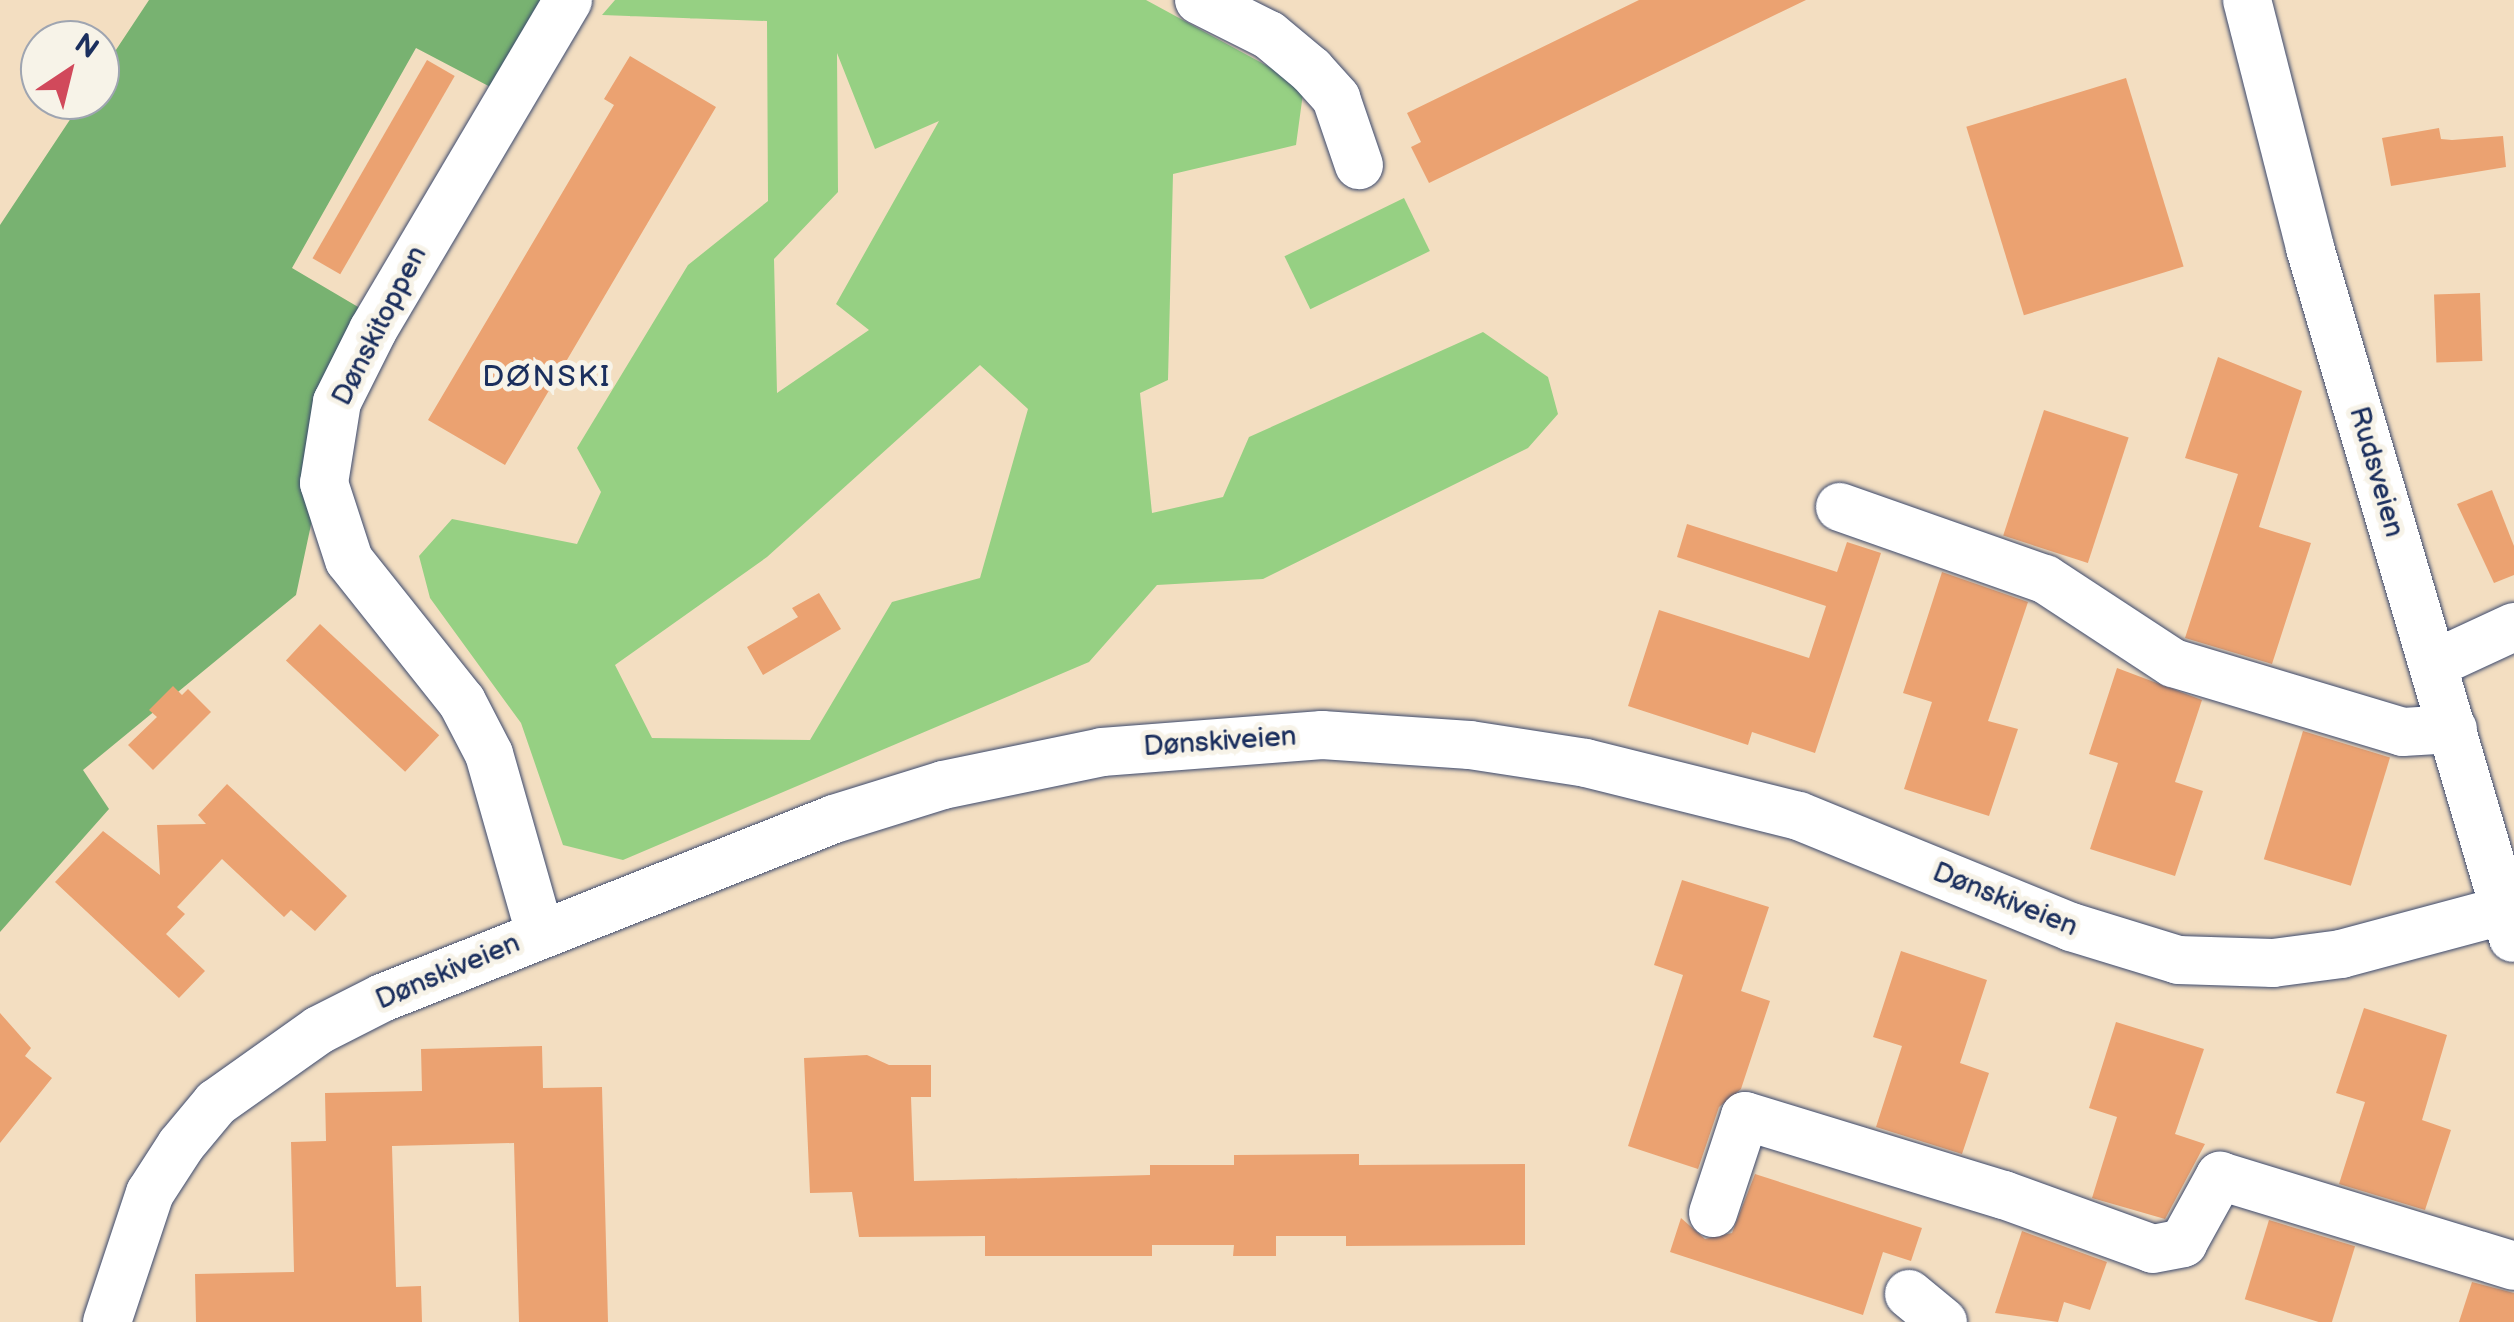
<!DOCTYPE html>
<meta charset="utf-8">
<style>
body{margin:0}
#map{position:relative;width:2514px;height:1322px;overflow:hidden;background:#f3dec1;font-family:"Balsamiq Sans",sans-serif}
div>[style]{position:absolute}
[style*='--x']{left:calc(var(--x)*1px);top:calc(var(--y)*1px);width:calc(var(--w)*1px);rotate:calc(var(--a)*1deg)}
.green>*{inset:0;background:#96d083;transform-origin:0 0}
.forest>*{inset:0;background:#78b271}
.building>*{inset:0;background:#eba271;transform-origin:0 0}
.roads{filter:drop-shadow(0 0 2px #3b496d) drop-shadow(0 0 2px #3b496d)}
.minor>*{height:48px;margin:-24px;padding:0 24px;transform-origin:24px;border-radius:24px;background:#fff}
span{translate:-50% -50%;white-space:nowrap;text-align:center;line-height:1.15;-webkit-text-stroke:10px #f7f3e8;paint-order:stroke}
.street-label{font-size:28px;color:#1b2f5e}
.neighbourhood-label{font-size:30px;color:#1b2f5e;letter-spacing:2.5px}
.north{position:absolute;left:20px;top:20px;width:100px;height:100px;box-sizing:border-box;background:#f7f3e8;border:2px solid #9fa5b1;border-radius:50%;rotate:35deg;font-size:28px;font-weight:700;line-height:40px;text-align:center;color:#1b2f5e}
.north::after{content:'';display:block;margin:auto;width:35px;height:45px;background:#d1495b;clip-path:polygon(50% 0,100% 100%,50% 72%,0 100%)}
</style>
<div id="map">
<div class="green">
<i style="clip-path:polygon(evenodd,615px 0,1146px 0,1304px 86px,1296px 145px,1173px 174px,1168px 380px,1140px 393px,1152px 513px,1223px 497px,1249px 437px,1483px 332px,1548px 377px,1558px 414px,1528px 448px,1263px 579px,1157px 585px,1089px 662px,623px 860px,563px 845px,521px 723px,430px 598px,419px 556px,452px 519px,577px 544px,601px 492px,577px 448px,688px 265px,768px 201px,767px 21px,602px 15px,615px 0,837px 53px,875px 149px,939px 121px,836px 304px,869px 330px,777px 393px,774px 259px,838px 192px,837px 53px,615px 0,980px 365px,1028px 409px,980px 578px,892px 602px,810px 740px,652px 738px,615px 665px,767px 557px,980px 365px)"></i>
<i style="left:1404px;top:198px;width:59px;height:133px;rotate:64deg"></i>
</div>
<div class="forest">
<i style="clip-path:polygon(149px 0,565px 0,498px 91px,416px 48px,292px 268px,370px 314px,314px 398px,312px 520px,296px 595px,83px 770px,109px 809px,0 932px,0 225px,83px 100px,100px 100px,100px 74px)"></i>
</div>
<div class="building">
<i style="clip-path:polygon(1639px 0,1806px 0,1429px 183px,1411px 147px,1421px 142px,1407px 113px)"></i>
<i style="clip-path:polygon(630px 56px,716px 107px,505px 465px,428px 420px,614px 105px,604px 99px)"></i>
<i style="left:427px;top:60px;width:32px;height:229px;rotate:30deg"></i>
<i style="left:2126px;top:78px;width:197px;height:167px;rotate:73deg"></i>
<i style="clip-path:polygon(2439px 128px,2441px 139px,2452px 140px,2503px 136px,2506px 167px,2391px 186px,2382px 138px)"></i>
<i style="left:2480px;top:293px;width:68px;height:46px;rotate:88deg"></i>
<i style="clip-path:polygon(2218px 357px,2302px 391px,2259px 527px,2311px 543px,2272px 664px,2185px 638px,2238px 474px,2185px 458px)"></i>
<i style="left:2044px;top:410px;width:89px;height:132px;rotate:18deg"></i>
<i style="clip-path:polygon(2492px 490px,2514px 546px,2514px 575px,2494px 583px,2457px 504px)"></i>
<i style="clip-path:polygon(1687px 524px,1837px 572px,1847px 542px,1881px 553px,1815px 753px,1752px 732px,1748px 745px,1628px 706px,1659px 610px,1809px 658px,1826px 606px,1677px 557px)"></i>
<i style="clip-path:polygon(1942px 572px,2028px 602px,1988px 721px,2018px 729px,1989px 816px,1904px 789px,1932px 702px,1903px 693px)"></i>
<i style="clip-path:polygon(819px 593px,841px 629px,763px 675px,747px 647px,798px 617px,792px 608px)"></i>
<i style="left:320px;top:624px;width:163px;height:50px;rotate:43deg"></i>
<i style="clip-path:polygon(2117px 668px,2202px 700px,2175px 782px,2203px 791px,2175px 876px,2090px 849px,2118px 763px,2089px 754px)"></i>
<i style="clip-path:polygon(173px 686px,182px 695px,188px 689px,211px 712px,153px 770px,128px 745px,157px 717px,149px 710px)"></i>
<i style="left:2303px;top:731px;width:91px;height:134px;rotate:17deg"></i>
<i style="clip-path:polygon(227px 784px,347px 896px,315px 931px,291px 910px,284px 917px,222px 859px,177px 907px,185px 914px,166px 934px,205px 971px,179px 998px,55px 882px,103px 831px,160px 875px,157px 825px,206px 824px,198px 815px)"></i>
<i style="clip-path:polygon(1682px 880px,1769px 907px,1741px 991px,1770px 1001px,1741px 1089px,1719px 1107px,1698px 1169px,1628px 1146px,1683px 975px,1654px 965px)"></i>
<i style="clip-path:polygon(1901px 951px,1987px 980px,1960px 1063px,1989px 1073px,1962px 1154px,1876px 1127px,1902px 1046px,1873px 1037px)"></i>
<i style="clip-path:polygon(2364px 1008px,2447px 1035px,2422px 1120px,2451px 1130px,2425px 1210px,2339px 1184px,2365px 1102px,2336px 1093px)"></i>
<i style="clip-path:polygon(0 1013px,31px 1048px,25px 1056px,52px 1078px,0 1143px)"></i>
<i style="clip-path:polygon(2116px 1022px,2204px 1049px,2175px 1134px,2205px 1144px,2165px 1219px,2092px 1198px,2117px 1117px,2089px 1108px)"></i>
<i style="clip-path:polygon(542px 1046px,543px 1088px,602px 1087px,608px 1322px,519px 1322px,514px 1143px,392px 1146px,396px 1287px,421px 1286px,422px 1322px,196px 1322px,195px 1274px,294px 1272px,291px 1142px,326px 1141px,325px 1093px,422px 1091px,421px 1049px)"></i>
<i style="clip-path:polygon(867px 1055px,889px 1065px,931px 1065px,931px 1097px,911px 1097px,914px 1181px,1150px 1175px,1150px 1165px,1234px 1165px,1234px 1155px,1359px 1154px,1359px 1165px,1525px 1164px,1525px 1245px,1346px 1246px,1346px 1236px,1276px 1236px,1276px 1256px,1233px 1256px,1234px 1245px,1152px 1245px,1152px 1256px,985px 1256px,985px 1236px,859px 1237px,852px 1192px,810px 1193px,804px 1058px)"></i>
<i style="clip-path:polygon(1755px 1174px,1922px 1228px,1911px 1261px,1883px 1252px,1863px 1315px,1670px 1252px,1681px 1218px,1705px 1239px,1732px 1233px)"></i>
<i style="left:2269px;top:1220px;width:90px;height:83px;rotate:17deg"></i>
<i style="clip-path:polygon(2022px 1231px,2107px 1262px,2090px 1310px,2064px 1302px,2058px 1322px,1995px 1313px)"></i>
<i style="clip-path:polygon(2472px 1282px,2514px 1293px,2514px 1322px,2459px 1322px)"></i>
</div>
<div class="roads">
<div class="minor">
<i style="--x:1199;--y:0;--w:78;--a:26.6"></i>
<i style="--x:1269;--y:35;--w:55;--a:39.8"></i>
<i style="--x:1311;--y:70;--w:38;--a:48"></i>
<i style="--x:1336;--y:98;--w:71;--a:71.1"></i>
<i style="--x:2247;--y:0;--w:256;--a:75.7"></i>
<i style="--x:2310;--y:248;--w:719;--a:73.61"></i>
<i style="--x:1840;--y:507;--w:217;--a:19.4"></i>
<i style="--x:2045;--y:579;--w:153;--a:33.3"></i>
<i style="--x:2173;--y:663;--w:240;--a:16.7"></i>
<i style="--x:2403;--y:732;--w:50;--a:-3.4"></i>
<i style="--x:2434;--y:664;--w:88;--a:-24.8"></i>
<i style="--x:540;--y:933;--w:186;--a:-105.9"></i>
<i style="--x:489;--y:754;--w:59;--a:-117.4"></i>
<i style="--x:462;--y:702;--w:181;--a:-128.5"></i>
<i style="--x:349;--y:560;--w:81;--a:-108"></i>
<i style="--x:324;--y:483;--w:82;--a:-80.9"></i>
<i style="--x:337;--y:402;--w:80;--a:-63.4"></i>
<i style="--x:373;--y:330;--w:383;--a:-59.4"></i>
<i style="--x:1713;--y:1213;--w:102;--a:-71.7"></i>
<i style="--x:1745;--y:1116;--w:271;--a:17"></i>
<i style="--x:2004;--y:1195;--w:158;--a:19.9"></i>
<i style="--x:2153;--y:1249;--w:31;--a:-11"></i>
<i style="--x:2183;--y:1243;--w:77;--a:-61.1"></i>
<i style="--x:2220;--y:1176;--w:307;--a:17"></i>
<i style="--x:1909;--y:1294;--w:44;--a:39.5"></i>
<i style="--x:107;--y:1322;--w:136;--a:-71.6"></i>
<i style="--x:150;--y:1193;--w:57;--a:-57.1"></i>
<i style="--x:181;--y:1145;--w:55;--a:-50.2"></i>
<i style="--x:216;--y:1103;--w:126;--a:-35.3"></i>
<i style="--x:319;--y:1030;--w:71;--a:-26.9"></i>
<i style="--x:382;--y:998;--w:486;--a:-21.6"></i>
<i style="--x:834;--y:819;--w:114;--a:-17.3"></i>
<i style="--x:943;--y:785;--w:162;--a:-11.7"></i>
<i style="--x:1102;--y:752;--w:221;--a:-4.4"></i>
<i style="--x:1322;--y:735;--w:148;--a:3.9"></i>
<i style="--x:1470;--y:745;--w:117;--a:8.8"></i>
<i style="--x:1586;--y:763;--w:219;--a:14"></i>
<i style="--x:1799;--y:816;--w:294;--a:22.2"></i>
<i style="--x:2071;--y:927;--w:112;--a:17.1"></i>
<i style="--x:2178;--y:960;--w:95;--a:1.8"></i>
<i style="--x:2273;--y:963;--w:69;--a:-7.5"></i>
<i style="--x:2341;--y:954;--w:170;--a:-15"></i>
</div>
</div>
<div class="street-label">
<span style="left:380px;top:326px;rotate:-63deg">Dønskitoppen</span>
<span style="left:2376px;top:472px;rotate:74deg">Rudsveien</span>
<span style="left:1220px;top:742px;rotate:-4deg">Dønskiveien</span>
<span style="left:2005px;top:900px;rotate:22deg">Dønskiveien</span>
<span style="left:448px;top:972px;rotate:-23deg">Dønskiveien</span>
</div>
<div class="neighbourhood-label">
<span style="left:547px;top:377px">DØNSKI</span>
</div>
<div class="north">N</div>
</div>
